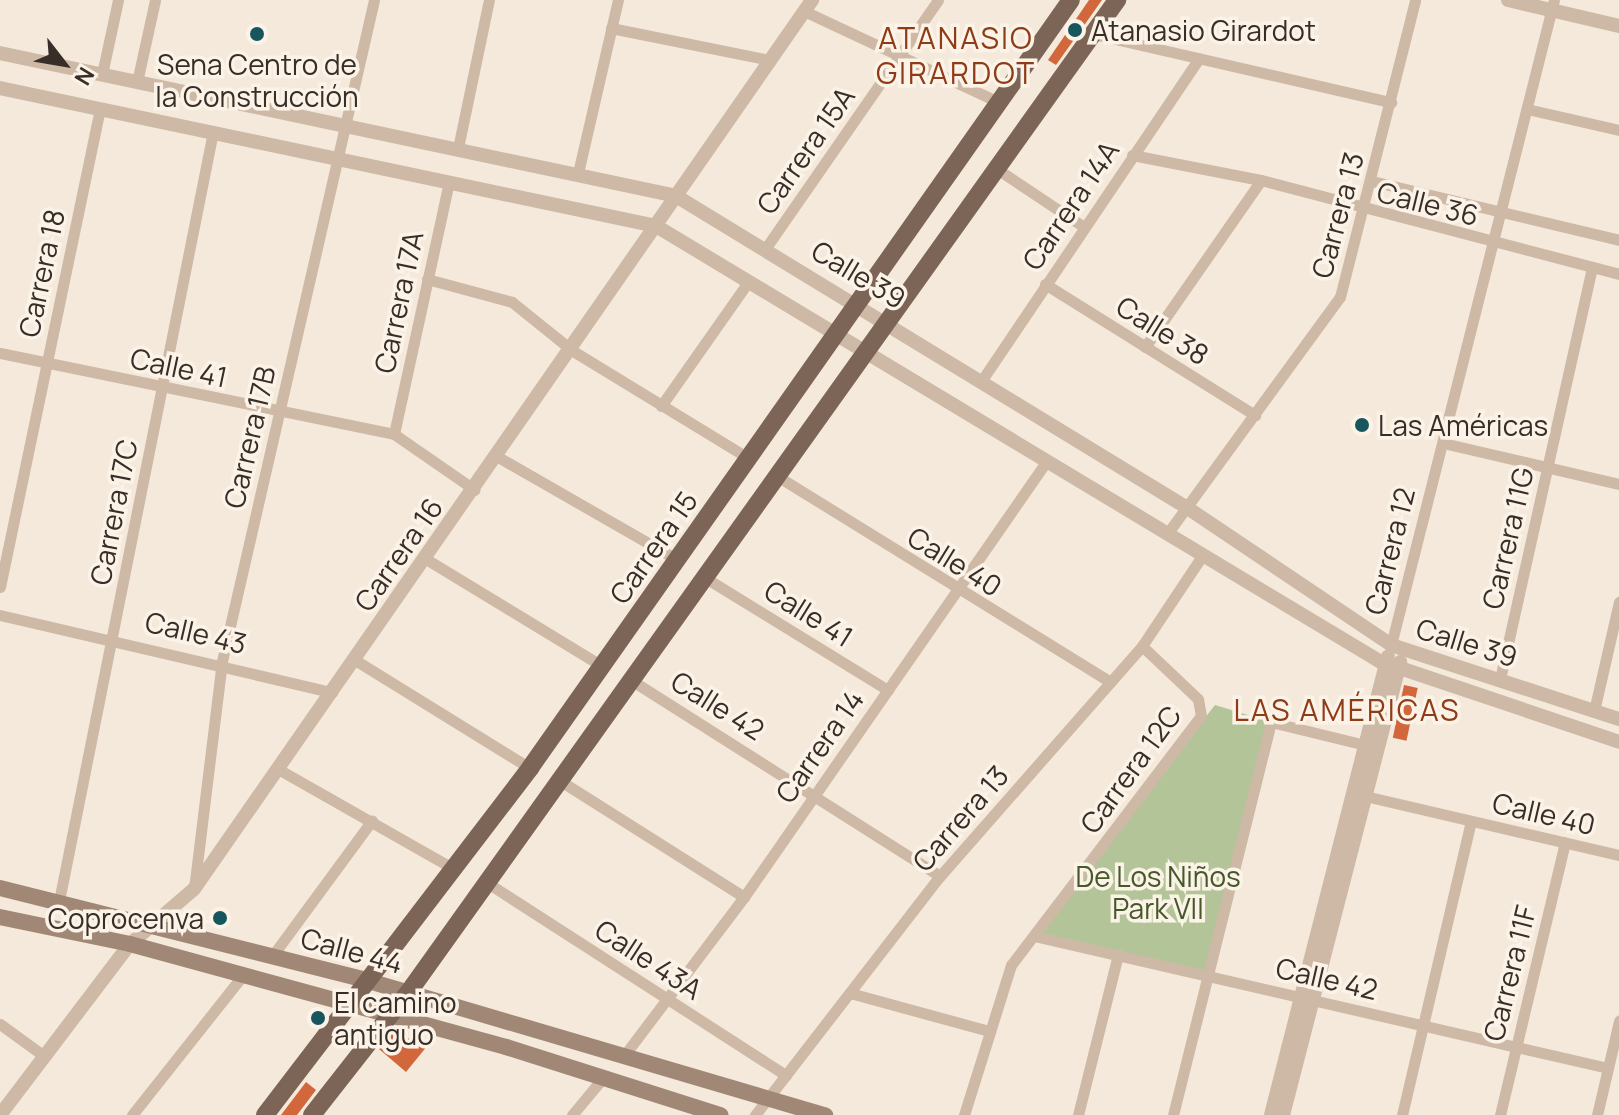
<!DOCTYPE html>
<meta charset="utf-8">
<style>
body{margin:0}
#map{position:relative;width:1619px;height:1115px;overflow:hidden;background:#f4e9da;font-family:Manrope,sans-serif}
div>[style]{position:absolute}
[style*='--x']{left:calc(var(--x)*1px);top:calc(var(--y)*1px);width:calc(var(--w)*1px);rotate:calc(var(--a)*1deg)}
.green>*{inset:0;background:#b3c499}
.building>*{inset:0;background:#d1673b;transform-origin:0 0}
.minor>*{height:11px;margin:-5.5px;padding:0 5.5px;transform-origin:5.5px;border-radius:5.5px;background:#cdb9a5}
.tertiary>*{height:14px;margin:-7px;padding:0 7px;transform-origin:7px;border-radius:7px;background:#cdb9a5}
.secondary>*{height:16px;margin:-8px;padding:0 8px;transform-origin:8px;border-radius:8px;background:#a18876}
.primary>*{height:18px;margin:-9px;padding:0 9px;transform-origin:9px;border-radius:9px;background:#7c6556}
.dots>*{width:22px;height:22px;translate:-50% -50%;box-sizing:border-box;border:4px solid #fbf3e7;border-radius:50%}
span{translate:-50% -50%;white-space:nowrap;text-align:center;line-height:1.15;-webkit-text-stroke:7px #fbf3e7;paint-order:stroke}
.poi-label{font-size:28px;color:#382d27}
.left{translate:0 -50%;text-align:left}
.right{translate:-100% -50%;text-align:right}
.street-label{font-size:28px;color:#382d27}
.park-label{font-size:28px;color:#455928}
.neighbourhood-label{font-size:30px;color:#8f3b18;letter-spacing:2px}
.north{position:absolute;left:24px;top:24px;width:80px;height:80px;-webkit-text-stroke:6px #fbf3e7;paint-order:stroke;rotate:121deg;font-size:22px;font-weight:700;line-height:32px;text-align:center;color:#382d27}
.north::after{content:'';display:block;margin:auto;width:28px;height:36px;background:#382d27;clip-path:polygon(50% 0,100% 100%,50% 72%,0 100%)}
</style>
<div id="map">
<div class="green">
<i style="clip-path:polygon(1215px 705px,1271px 722px,1209px 976px,1034px 936px)"></i>
</div>
<div class="building">
<i style="clip-path:polygon(1089px 0,1102px 0,1056px 65px,1048px 60px)"></i>
<i style="left:1404px;top:685px;width:14px;height:54px;rotate:12deg"></i>
<i style="clip-path:polygon(392px 1033px,428px 1045px,406px 1072px,379px 1049px)"></i>
<i style="clip-path:polygon(306px 1082px,316px 1090px,297px 1115px,281px 1115px)"></i>
</div>
<div class="minor">
<i style="--x:804;--y:11;--w:217;--a:25.1"></i>
<i style="--x:611;--y:28;--w:162;--a:11.4"></i>
<i style="--x:1093;--y:34;--w:306;--a:12.9"></i>
<i style="--x:102;--y:74;--w:76;--a:-77.8"></i>
<i style="--x:137;--y:82;--w:84;--a:-77.6"></i>
<i style="--x:1527;--y:109;--w:94;--a:12.9"></i>
<i style="--x:458;--y:148;--w:151;--a:-78.2"></i>
<i style="--x:1132;--y:155;--w:131;--a:11"></i>
<i style="--x:1261;--y:180;--w:370;--a:14.7"></i>
<i style="--x:997;--y:169;--w:105;--a:33.7"></i>
<i style="--x:578;--y:173;--w:178;--a:-77"></i>
<i style="--x:1372;--y:181;--w:254;--a:13.4"></i>
<i style="--x:765;--y:249;--w:303;--a:-55.2"></i>
<i style="--x:427;--y:279;--w:88;--a:15.1"></i>
<i style="--x:512;--y:302;--w:78;--a:38.8"></i>
<i style="--x:573;--y:351;--w:207;--a:31.4"></i>
<i style="--x:1045;--y:284;--w:248;--a:32"></i>
<i style="--x:1145;--y:347;--w:203;--a:-55.2"></i>
<i style="--x:0;--y:353;--w:402;--a:11.6"></i>
<i style="--x:394;--y:434;--w:98;--a:34.7"></i>
<i style="--x:982;--y:380;--w:388;--a:-56"></i>
<i style="--x:661;--y:406;--w:151;--a:-54.9"></i>
<i style="--x:394;--y:434;--w:259;--a:-77.7"></i>
<i style="--x:1443;--y:443;--w:181;--a:13.1"></i>
<i style="--x:498;--y:457;--w:207;--a:29.8"></i>
<i style="--x:777;--y:476;--w:392;--a:31.7"></i>
<i style="--x:1167;--y:534;--w:293;--a:-53.9"></i>
<i style="--x:1340;--y:297;--w:306;--a:-75.8"></i>
<i style="--x:426;--y:559;--w:206;--a:31.3"></i>
<i style="--x:704;--y:577;--w:216;--a:31.6"></i>
<i style="--x:0;--y:587;--w:488;--a:-78.2"></i>
<i style="--x:0;--y:615;--w:341;--a:13.1"></i>
<i style="--x:1391;--y:645;--w:665;--a:-75.82"></i>
<i style="--x:355;--y:660;--w:206;--a:31.7"></i>
<i style="--x:1500;--y:679;--w:421;--a:-77.4"></i>
<i style="--x:631;--y:680;--w:366;--a:32.4"></i>
<i style="--x:1594;--y:711;--w:112;--a:-77.1"></i>
<i style="--x:278;--y:769;--w:202;--a:29.6"></i>
<i style="--x:559;--y:780;--w:219;--a:32.3"></i>
<i style="--x:1365;--y:796;--w:261;--a:13.1"></i>
<i style="--x:486;--y:882;--w:357;--a:32.8"></i>
<i style="--x:194;--y:889;--w:230;--a:-83"></i>
<i style="--x:222;--y:661;--w:678;--a:-77.05"></i>
<i style="--x:59;--y:901;--w:784;--a:-78.68"></i>
<i style="--x:1034;--y:936;--w:589;--a:12.95"></i>
<i style="--x:273;--y:955;--w:167;--a:-53.7"></i>
<i style="--x:850;--y:993;--w:144;--a:15.3"></i>
<i style="--x:0;--y:1024;--w:54;--a:36"></i>
<i style="--x:626;--y:1053;--w:196;--a:-52.9"></i>
<i style="--x:744;--y:897;--w:530;--a:-55.23"></i>
<i style="--x:132;--y:1115;--w:179;--a:-51.6"></i>
<i style="--x:572;--y:1115;--w:47;--a:-50.2"></i>
<i style="--x:755;--y:1115;--w:302;--a:-52.3"></i>
<i style="--x:940;--y:876;--w:306;--a:-48.7"></i>
<i style="--x:1142;--y:646;--w:108;--a:-56.3"></i>
<i style="--x:964;--y:1115;--w:157;--a:-72.6"></i>
<i style="--x:1011;--y:965;--w:313;--a:-52.7"></i>
<i style="--x:1201;--y:716;--w:17;--a:-100"></i>
<i style="--x:1198;--y:699;--w:77;--a:-136.6"></i>
<i style="--x:1078;--y:1115;--w:166;--a:-76"></i>
<i style="--x:1173;--y:1115;--w:405;--a:-76"></i>
<i style="--x:1271;--y:722;--w:97;--a:13.7"></i>
<i style="--x:1402;--y:1115;--w:302;--a:-76.8"></i>
<i style="--x:1500;--y:1115;--w:280;--a:-76.6"></i>
<i style="--x:1597;--y:1115;--w:97;--a:-76.8"></i>
</div>
<div class="tertiary">
<i style="--x:1508;--y:0;--w:114;--a:13.2"></i>
<i style="--x:0;--y:53;--w:691;--a:11.94"></i>
<i style="--x:676;--y:196;--w:597;--a:31.38"></i>
<i style="--x:1186;--y:507;--w:247;--a:33.9"></i>
<i style="--x:1391;--y:645;--w:240;--a:18"></i>
<i style="--x:0;--y:88;--w:670;--a:11.88"></i>
<i style="--x:656;--y:226;--w:844;--a:31.03"></i>
<i style="--x:1379;--y:661;--w:253;--a:18.6"></i>
<i style="--x:0;--y:1115;--w:215;--a:-52.8"></i>
<i style="--x:130;--y:944;--w:84;--a:-40.7"></i>
<i style="--x:194;--y:889;--w:1083;--a:-55.19"></i>
<i style="--x:1271;--y:1115;--w:473;--a:-75.7"></i>
<i style="--x:1283;--y:1115;--w:468;--a:-75.5"></i>
</div>
<div class="secondary">
<i style="--x:0;--y:888;--w:373;--a:14.1"></i>
<i style="--x:362;--y:979;--w:483;--a:16.4"></i>
<i style="--x:0;--y:917;--w:133;--a:11.7"></i>
<i style="--x:130;--y:944;--w:390;--a:15.3"></i>
<i style="--x:506;--y:1047;--w:225;--a:17.6"></i>
</div>
<div class="primary">
<i style="--x:265;--y:1115;--w:437;--a:-52.6"></i>
<i style="--x:530;--y:768;--w:939;--a:-54.84"></i>
<i style="--x:312;--y:1115;--w:164;--a:-51.9"></i>
<i style="--x:413;--y:986;--w:1212;--a:-54.47"></i>
</div>
<div class="dots">
<i style="left:1075px;top:30px;background:#18565e"></i>
<i style="left:257px;top:34px;background:#18565e"></i>
<i style="left:1362px;top:425px;background:#18565e"></i>
<i style="left:220px;top:918px;background:#18565e"></i>
<i style="left:318px;top:1018px;background:#18565e"></i>
</div>
<div class="poi-label">
<span class="left" style="left:1091px;top:30px">Atanasio Girardot</span>
<span style="left:257px;top:80px">Sena Centro de<br>la Construcción</span>
<span class="left" style="left:1378px;top:425px">Las Américas</span>
<span class="right" style="left:204px;top:918px">Coprocenva</span>
<span class="left" style="left:334px;top:1018px">El camino<br>antiguo</span>
</div>
<div class="street-label">
<span style="left:805px;top:150px;rotate:-55deg">Carrera 15A</span>
<span style="left:1428px;top:203px;rotate:14deg">Calle 36</span>
<span style="left:1070px;top:205px;rotate:-56deg">Carrera 14A</span>
<span style="left:1337px;top:215px;rotate:-75deg">Carrera 13</span>
<span style="left:41px;top:273px;rotate:-78deg">Carrera 18</span>
<span style="left:859px;top:274px;rotate:31deg">Calle 39</span>
<span style="left:398px;top:302px;rotate:-78deg">Carrera 17A</span>
<span style="left:1163px;top:330px;rotate:32deg">Calle 38</span>
<span style="left:179px;top:367px;rotate:12deg">Calle 41</span>
<span style="left:249px;top:437px;rotate:-77deg">Carrera 17B</span>
<span style="left:113px;top:512px;rotate:-79deg">Carrera 17C</span>
<span style="left:1507px;top:538px;rotate:-77deg">Carrera 11G</span>
<span style="left:653px;top:547px;rotate:-55deg">Carrera 15</span>
<span style="left:1389px;top:551px;rotate:-76deg">Carrera 12</span>
<span style="left:398px;top:554px;rotate:-55deg">Carrera 16</span>
<span style="left:955px;top:561px;rotate:32deg">Calle 40</span>
<span style="left:809px;top:613px;rotate:32deg">Calle 41</span>
<span style="left:196px;top:632px;rotate:13deg">Calle 43</span>
<span style="left:1467px;top:642px;rotate:17deg">Calle 39</span>
<span style="left:718px;top:705px;rotate:32deg">Calle 42</span>
<span style="left:819px;top:746px;rotate:-55deg">Carrera 14</span>
<span style="left:1130px;top:769px;rotate:-54deg">Carrera 12C</span>
<span style="left:1544px;top:813px;rotate:13deg">Calle 40</span>
<span style="left:960px;top:818px;rotate:-49deg">Carrera 13</span>
<span style="left:352px;top:950px;rotate:15deg">Calle 44</span>
<span style="left:649px;top:959px;rotate:33deg">Calle 43A</span>
<span style="left:1509px;top:973px;rotate:-76deg">Carrera 11F</span>
<span style="left:1327px;top:978px;rotate:13deg">Calle 42</span>
</div>
<div class="park-label">
<span style="left:1158px;top:892px">De Los Niños<br>Park VII</span>
</div>
<div class="neighbourhood-label">
<span style="left:956px;top:55px">ATANASIO<br>GIRARDOT</span>
<span style="left:1347px;top:710px">LAS AMÉRICAS</span>
</div>
<div class="north">N</div>
</div>
